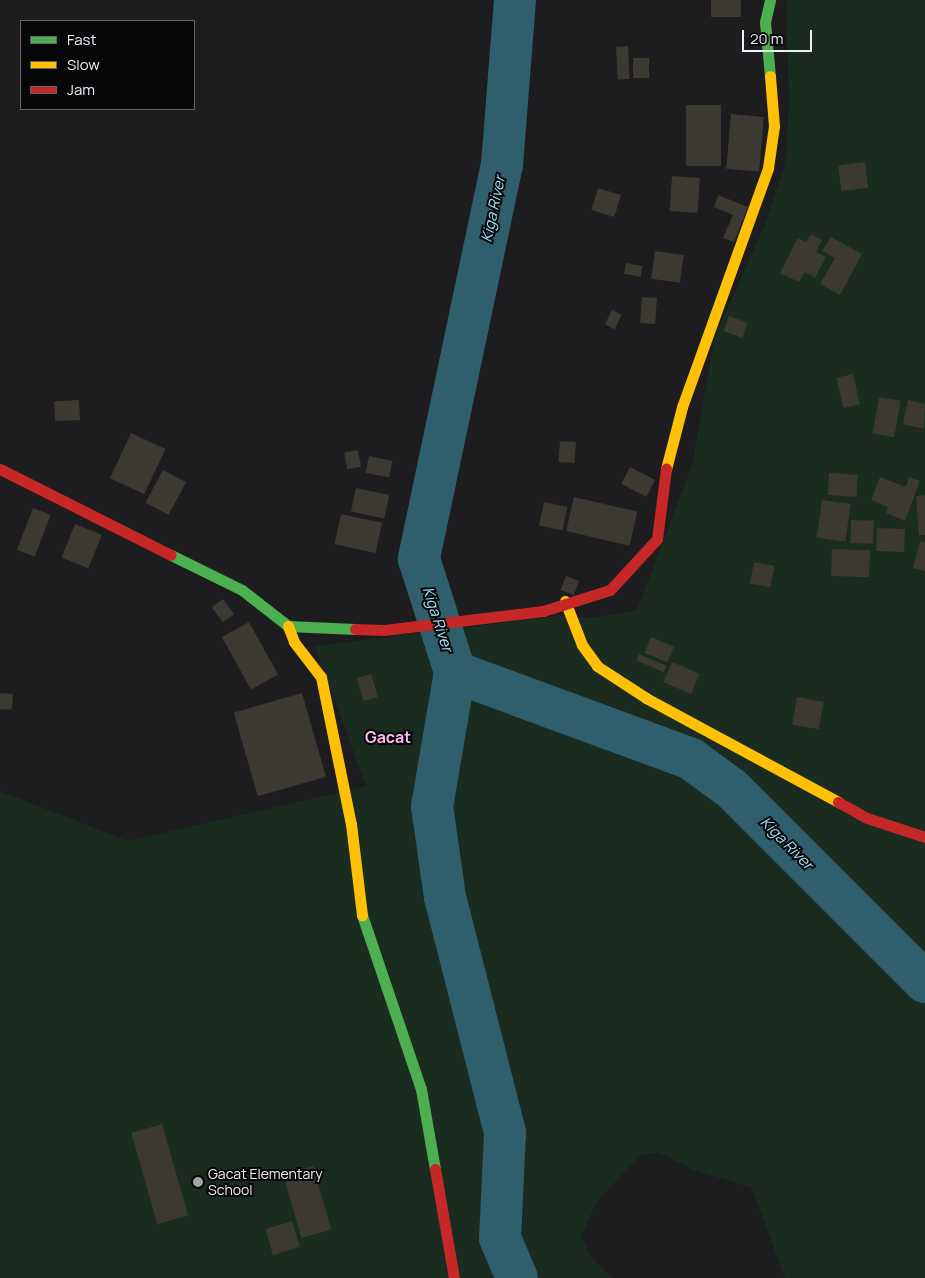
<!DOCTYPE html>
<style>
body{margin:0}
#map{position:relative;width:925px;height:1278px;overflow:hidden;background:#1d1c1f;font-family:Manrope,sans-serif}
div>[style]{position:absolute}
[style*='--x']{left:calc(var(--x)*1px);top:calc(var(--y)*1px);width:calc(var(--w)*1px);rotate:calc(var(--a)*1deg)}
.green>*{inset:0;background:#192c1f}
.river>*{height:42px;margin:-21px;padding:0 21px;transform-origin:21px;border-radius:21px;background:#2f5e6c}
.building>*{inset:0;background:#3c3832;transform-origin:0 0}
.fast>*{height:11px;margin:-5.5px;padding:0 5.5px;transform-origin:5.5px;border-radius:5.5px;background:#4caf50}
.slow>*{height:11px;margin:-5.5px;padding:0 5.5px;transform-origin:5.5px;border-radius:5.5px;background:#ffc107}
.jam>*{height:11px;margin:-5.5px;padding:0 5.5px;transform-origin:5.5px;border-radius:5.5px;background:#c62828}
.dots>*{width:14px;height:14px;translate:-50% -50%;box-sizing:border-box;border:2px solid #070608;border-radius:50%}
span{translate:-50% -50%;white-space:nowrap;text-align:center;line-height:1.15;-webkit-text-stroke:4px #070608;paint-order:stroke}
.poi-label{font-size:14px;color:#efeef2}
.left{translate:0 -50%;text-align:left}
.water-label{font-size:15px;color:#a2e3fa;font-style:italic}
.quarter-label{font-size:16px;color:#fdbef5;font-weight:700}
.legend{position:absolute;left:20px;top:20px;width:175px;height:90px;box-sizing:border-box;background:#070608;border:1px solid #646366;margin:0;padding:6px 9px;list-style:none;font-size:15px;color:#efeef2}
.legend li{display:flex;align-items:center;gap:10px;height:25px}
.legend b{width:25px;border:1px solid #646366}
.scale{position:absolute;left:742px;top:30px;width:70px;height:22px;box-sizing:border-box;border:2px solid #efeef2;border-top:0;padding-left:6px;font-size:15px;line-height:18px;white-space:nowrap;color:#efeef2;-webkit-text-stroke:4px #070608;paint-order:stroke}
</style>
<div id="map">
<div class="green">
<i style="clip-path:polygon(786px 0,925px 0,925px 1278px,785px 1278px,752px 1188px,694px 1170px,658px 1152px,640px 1156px,597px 1201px,581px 1237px,591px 1256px,613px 1278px,0 1278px,0 791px,128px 841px,366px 786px,315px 646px,558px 616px,591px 618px,637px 610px,693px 462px,714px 339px,765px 224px,785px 164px,789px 103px)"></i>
</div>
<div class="river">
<i style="--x:515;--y:0;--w:165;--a:94.5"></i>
<i style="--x:502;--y:164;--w:404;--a:101.9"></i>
<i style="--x:419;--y:559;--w:119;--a:72.3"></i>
<i style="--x:455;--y:672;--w:252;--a:20.2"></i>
<i style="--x:691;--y:759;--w:51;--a:36.2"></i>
<i style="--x:732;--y:789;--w:273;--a:45"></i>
<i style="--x:455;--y:672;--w:136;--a:99.7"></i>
<i style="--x:432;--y:806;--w:92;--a:81.9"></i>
<i style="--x:445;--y:897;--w:244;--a:75.7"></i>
<i style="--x:505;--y:1133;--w:105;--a:92.7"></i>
<i style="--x:500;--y:1238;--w:43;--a:67"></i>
</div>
<div class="building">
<i style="left:711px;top:0;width:30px;height:17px"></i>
<i style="left:628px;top:46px;width:33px;height:12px;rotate:87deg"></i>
<i style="left:633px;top:58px;width:16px;height:20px"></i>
<i style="left:686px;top:105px;width:35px;height:61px"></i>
<i style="left:731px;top:114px;width:33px;height:55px;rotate:5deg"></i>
<i style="left:865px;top:162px;width:26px;height:27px;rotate:83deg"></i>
<i style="left:672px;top:176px;width:28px;height:35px;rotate:4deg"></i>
<i style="left:598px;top:188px;width:24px;height:23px;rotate:17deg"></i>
<i style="clip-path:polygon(718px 195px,748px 207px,734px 242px,723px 238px,733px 215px,714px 207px)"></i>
<i style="clip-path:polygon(811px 234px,822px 240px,816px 252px,826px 257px,815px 278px,805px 272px,799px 282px,780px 273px,798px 238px,806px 242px)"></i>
<i style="clip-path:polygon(831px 237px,862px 254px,840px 295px,820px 284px,835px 258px,822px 251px)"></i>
<i style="left:655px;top:251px;width:29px;height:28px;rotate:8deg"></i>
<i style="left:626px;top:263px;width:17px;height:11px;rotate:10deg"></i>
<i style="left:642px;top:297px;width:15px;height:26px;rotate:4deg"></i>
<i style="left:612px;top:310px;width:11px;height:16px;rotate:27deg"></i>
<i style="left:729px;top:316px;width:20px;height:16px;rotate:20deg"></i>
<i style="left:853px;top:374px;width:31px;height:17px;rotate:77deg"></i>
<i style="left:879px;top:397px;width:22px;height:37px;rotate:10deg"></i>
<i style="left:79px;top:400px;width:20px;height:25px;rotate:87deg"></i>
<i style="clip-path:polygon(908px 400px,925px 404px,924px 429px,903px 424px)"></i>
<i style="left:131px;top:433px;width:38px;height:50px;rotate:25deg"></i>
<i style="left:560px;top:441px;width:16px;height:21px;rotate:4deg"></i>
<i style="left:358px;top:450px;width:17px;height:14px;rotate:80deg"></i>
<i style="left:369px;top:456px;width:24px;height:17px;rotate:12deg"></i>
<i style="left:630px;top:467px;width:28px;height:19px;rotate:27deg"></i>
<i style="left:163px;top:470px;width:26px;height:37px;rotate:28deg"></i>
<i style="left:829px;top:473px;width:29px;height:22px;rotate:4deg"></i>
<i style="clip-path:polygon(880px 477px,906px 487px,909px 477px,920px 481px,905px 521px,886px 513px,888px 507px,871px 500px)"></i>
<i style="left:356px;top:488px;width:34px;height:24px;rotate:12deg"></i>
<i style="clip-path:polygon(925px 495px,925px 535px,919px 535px,916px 496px)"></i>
<i style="left:574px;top:497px;width:65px;height:35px;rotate:13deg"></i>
<i style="left:822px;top:500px;width:29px;height:38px;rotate:8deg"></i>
<i style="left:544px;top:502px;width:24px;height:24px;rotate:12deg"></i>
<i style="left:33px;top:508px;width:19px;height:45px;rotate:21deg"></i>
<i style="left:341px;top:514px;width:42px;height:31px;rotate:12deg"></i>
<i style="left:851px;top:520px;width:23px;height:23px;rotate:2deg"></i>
<i style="left:75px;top:524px;width:29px;height:36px;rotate:22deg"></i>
<i style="left:877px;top:528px;width:28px;height:23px;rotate:2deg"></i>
<i style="clip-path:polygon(920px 541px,925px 542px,925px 571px,913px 568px)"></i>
<i style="left:832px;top:549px;width:38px;height:27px;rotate:2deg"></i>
<i style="left:754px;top:562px;width:21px;height:22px;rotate:11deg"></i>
<i style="left:566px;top:576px;width:14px;height:15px;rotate:21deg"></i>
<i style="left:223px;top:599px;width:19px;height:14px;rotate:54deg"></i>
<i style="left:249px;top:622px;width:60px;height:31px;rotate:61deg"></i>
<i style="left:651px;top:637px;width:25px;height:17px;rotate:23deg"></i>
<i style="left:639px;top:654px;width:30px;height:7px;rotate:23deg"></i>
<i style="left:672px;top:662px;width:30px;height:22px;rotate:23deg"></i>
<i style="left:371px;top:674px;width:24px;height:15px;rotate:73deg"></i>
<i style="left:0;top:693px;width:13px;height:16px;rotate:4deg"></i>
<i style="left:302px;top:693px;width:87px;height:71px;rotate:74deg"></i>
<i style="left:797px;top:697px;width:27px;height:28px;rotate:10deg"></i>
<i style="left:162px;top:1124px;width:95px;height:32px;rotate:74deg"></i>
<i style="left:313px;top:1166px;width:66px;height:31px;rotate:74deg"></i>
<i style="left:292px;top:1221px;width:27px;height:28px;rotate:73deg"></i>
</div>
<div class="fast">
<i style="--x:770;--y:76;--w:54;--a:-95.3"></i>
<i style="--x:765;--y:22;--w:23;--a:-77"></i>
<i style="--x:171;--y:555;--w:79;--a:26.2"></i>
<i style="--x:242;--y:590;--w:58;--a:38"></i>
<i style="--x:288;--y:626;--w:67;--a:2.6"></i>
<i style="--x:362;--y:915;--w:184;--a:71.3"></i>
<i style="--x:421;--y:1089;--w:81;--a:80.1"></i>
</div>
<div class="slow">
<i style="--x:666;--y:469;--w:64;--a:-75.5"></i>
<i style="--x:682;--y:407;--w:254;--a:-70.2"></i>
<i style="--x:768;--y:168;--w:42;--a:-81.9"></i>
<i style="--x:774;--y:126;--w:50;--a:-94.6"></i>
<i style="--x:565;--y:601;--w:47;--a:68.9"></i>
<i style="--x:582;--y:645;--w:26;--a:54"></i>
<i style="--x:597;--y:666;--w:59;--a:33.1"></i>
<i style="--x:646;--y:698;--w:218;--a:28.4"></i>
<i style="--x:288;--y:626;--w:17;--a:69"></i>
<i style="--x:294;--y:642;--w:44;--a:52.4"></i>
<i style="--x:321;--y:677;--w:150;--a:78.5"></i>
<i style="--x:351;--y:824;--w:92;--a:83.1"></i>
</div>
<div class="jam">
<i style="--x:0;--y:469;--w:191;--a:26.7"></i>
<i style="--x:355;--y:629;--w:29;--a:2"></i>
<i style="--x:384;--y:630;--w:160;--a:-6.8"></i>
<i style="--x:543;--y:611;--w:70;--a:-17.4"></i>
<i style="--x:610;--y:590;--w:69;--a:-47.3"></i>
<i style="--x:657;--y:539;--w:71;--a:-82.7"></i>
<i style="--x:838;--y:802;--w:33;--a:29"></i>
<i style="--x:867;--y:818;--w:61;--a:18.1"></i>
<i style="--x:435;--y:1169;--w:111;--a:80.1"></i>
</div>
<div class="dots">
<i style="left:198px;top:1182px;background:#a6a4a8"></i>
</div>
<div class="poi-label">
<span class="left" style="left:208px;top:1182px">Gacat Elementary<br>School</span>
</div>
<div class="water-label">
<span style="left:493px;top:209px;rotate:-78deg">Kiga River</span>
<span style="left:438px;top:619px;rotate:72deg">Kiga River</span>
<span style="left:787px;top:843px;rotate:45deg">Kiga River</span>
</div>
<div class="quarter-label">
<span style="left:388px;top:737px">Gacat</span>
</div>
<ul class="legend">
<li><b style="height:6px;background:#4caf50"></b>Fast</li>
<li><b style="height:6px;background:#ffc107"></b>Slow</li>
<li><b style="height:6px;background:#c62828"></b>Jam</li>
</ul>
<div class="scale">20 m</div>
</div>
